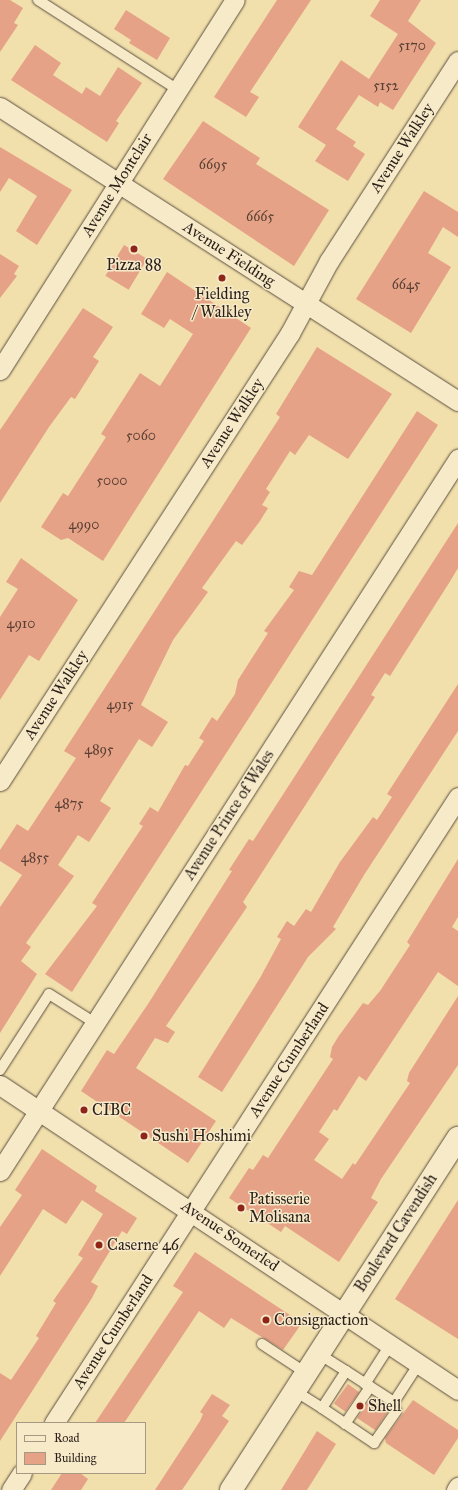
<!DOCTYPE html>
<style>
body{margin:0}
#map{position:relative;width:458px;height:1490px;overflow:hidden;background:#f1dfac;font-family:"IM FELL Great Primer",serif}
div>[style]{position:absolute}
[style*='--x']{left:calc(var(--x)*1px);top:calc(var(--y)*1px);width:calc(var(--w)*1px);rotate:calc(var(--a)*1deg)}
.building>*{inset:0;background:#e6a287;transform-origin:0 0}
.roads{filter:drop-shadow(0 0 1px #5c4f3e) drop-shadow(0 0 1px #5c4f3e)}
.service>*{height:10px;margin:-5px;padding:0 5px;transform-origin:5px;border-radius:5px;background:#f6eac9}
.minor>*{height:19px;margin:-9.5px;padding:0 9.5px;transform-origin:9.5px;border-radius:9.5px;background:#f6eac9}
.secondary>*{height:22px;margin:-11px;padding:0 11px;transform-origin:11px;border-radius:11px;background:#f6eac9}
.dots>*{width:11px;height:11px;translate:-50% -50%;box-sizing:border-box;border:2px solid #f6eac9;border-radius:50%}
span{translate:-50% -50%;white-space:nowrap;text-align:center;line-height:1.15;-webkit-text-stroke:3px #f6eac9;paint-order:stroke}
.number-label{font-size:14px;color:#5a4034}
.number-label span{-webkit-text-stroke-width:0}
.street-label{font-size:16px;color:#2b1f19}
.poi-label{font-size:16px;color:#2b1f19}
.left{translate:0 -50%;text-align:left}
.legend{position:absolute;left:16px;top:1422px;width:130px;height:52px;box-sizing:border-box;background:#f6eac9;border:1px solid #a59983;margin:0;padding:5px 7px;list-style:none;font-size:12px;color:#2b1f19}
.legend li{display:flex;align-items:center;gap:8px;height:20px}
.legend b{width:20px;border:1px solid #a59983}
</style>
<div id="map">
<div class="building">
<i style="clip-path:polygon(0 0,10px 0,23px 8px,14px 23px,18px 25px,0 52px)"></i>
<i style="clip-path:polygon(277px 0,311px 0,250px 92px,259px 97px,246px 117px,214px 97px)"></i>
<i style="clip-path:polygon(380px 0,421px 0,408px 21px,436px 43px,393px 110px,380px 102px,378px 107px,359px 95px,336px 129px,356px 142px,353px 146px,365px 154px,348px 181px,315px 161px,326px 145px,298px 127px,341px 60px,369px 79px,398px 34px,370px 16px)"></i>
<i style="clip-path:polygon(126px 10px,170px 38px,157px 60px,129px 43px,131px 40px,114px 29px)"></i>
<i style="clip-path:polygon(35px 45px,61px 63px,53px 75px,82px 94px,86px 87px,100px 96px,118px 67px,142px 83px,116px 121px,119px 123px,107px 142px,11px 80px)"></i>
<i style="clip-path:polygon(203px 121px,260px 158px,256px 164px,329px 210px,294px 266px,163px 179px)"></i>
<i style="clip-path:polygon(0 147px,72px 190px,37px 245px,16px 231px,37px 196px,9px 178px,0 192px)"></i>
<i style="clip-path:polygon(424px 191px,458px 212px,458px 237px,443px 227px,428px 253px,451px 267px,411px 333px,356px 299px)"></i>
<i style="left:124px;top:245px;width:27px;height:36px;rotate:31deg"></i>
<i style="clip-path:polygon(0 254px,19px 266px,14px 274px,17px 276px,0 298px)"></i>
<i style="clip-path:polygon(167px 272px,251px 328px,103px 561px,68px 538px,61px 540px,41px 527px,63px 493px,68px 496px,106px 437px,101px 434px,140px 373px,160px 386px,193px 334px,170px 319px,164px 328px,141px 314px)"></i>
<i style="clip-path:polygon(83px 308px,113px 327px,93px 357px,99px 361px,75px 399px,71px 397px,49px 427px,0 503px,0 430px)"></i>
<i style="clip-path:polygon(317px 347px,392px 394px,348px 459px,309px 435px,295px 455px,290px 451px,266px 489px,270px 492px,262px 505px,268px 508px,260px 521px,242px 545px,236px 541px,202px 588px,208px 592px,173px 640px,141px 705px,168px 722px,152px 747px,139px 739px,100px 801px,111px 808px,89px 842px,78px 835px,58px 865px,74px 876px,26px 943px,31px 947px,21px 961px,37px 974px,0 1033px,0 907px,22px 875px,0 861px,0 850px,17px 824px,28px 831px,76px 758px,64px 751px,280px 417px,276px 414px)"></i>
<i style="clip-path:polygon(417px 411px,438px 425px,72px 992px,45px 974px,97px 906px,92px 903px,143px 826px,139px 824px,150px 807px,158px 812px,185px 765px,188px 766px,204px 741px,199px 738px,212px 717px,217px 721px,235px 694px,238px 680px,268px 633px,264px 631px,294px 590px,289px 587px,299px 571px,312px 575px)"></i>
<i style="clip-path:polygon(458px 523px,458px 568px,449px 583px,390px 676px,385px 673px,371px 695px,375px 697px,243px 902px,247px 907px,166px 1026px,175px 1032px,168px 1043px,155px 1038px,136px 1068px,216px 1121px,188px 1163px,81px 1091px,107px 1050px,114px 1054px,148px 1004px,232px 871px,229px 870px,249px 839px,253px 841px)"></i>
<i style="clip-path:polygon(21px 558px,78px 600px,39px 661px,29px 655px,0 700px,0 617px,18px 589px,6px 582px)"></i>
<i style="clip-path:polygon(458px 684px,458px 731px,364px 875px,333px 927px,336px 929px,308px 957px,222px 1092px,198px 1077px,260px 978px,281px 939px,277px 937px,287px 921px,294px 926px,306px 909px,311px 912px,340px 862px,373px 817px,377px 820px,392px 797px,387px 794px)"></i>
<i style="clip-path:polygon(458px 859px,458px 917px,452px 927px,458px 931px,458px 986px,438px 972px,366px 1081px,359px 1076px,337px 1111px,334px 1109px,319px 1132px,329px 1139px,314px 1160px,342px 1179px,353px 1163px,355px 1165px,410px 1083px,407px 1081px,409px 1073px,458px 996px,458px 1065px,381px 1179px,371px 1198px,378px 1202px,339px 1262px,285px 1226px,281px 1232px,229px 1198px,249px 1168px,253px 1170px,263px 1155px,268px 1158px,333px 1059px,330px 1057px,332px 1047px,338px 1037px,363px 1003px,368px 1005px,380px 991px,410px 945px,407px 942px)"></i>
<i style="clip-path:polygon(42px 1149px,97px 1186px,95px 1191px,137px 1218px,127px 1234px,122px 1231px,91px 1282px,98px 1286px,92px 1298px,0 1441px,0 1373px,11px 1380px,39px 1338px,36px 1336px,56px 1303px,53px 1301px,83px 1258px,78px 1255px,103px 1214px,82px 1200px,66px 1224px,43px 1209px,0 1276px,0 1227px,22px 1195px,15px 1190px)"></i>
<i style="clip-path:polygon(458px 1200px,458px 1339px,395px 1299px)"></i>
<i style="clip-path:polygon(195px 1252px,302px 1323px,283px 1350px,231px 1318px,224px 1328px,199px 1311px,124px 1423px,95px 1423px,183px 1292px,173px 1286px)"></i>
<i style="left:348px;top:1384px;width:14px;height:24px;rotate:36deg"></i>
<i style="clip-path:polygon(212px 1394px,230px 1405px,222px 1416px,229px 1421px,182px 1490px,155px 1490px,200px 1421px,203px 1414px,200px 1412px)"></i>
<i style="left:370px;top:1399px;width:22px;height:23px;rotate:34deg"></i>
<i style="clip-path:polygon(413px 1400px,458px 1430px,458px 1438px,434px 1475px,386px 1443px,385px 1438px)"></i>
<i style="clip-path:polygon(317px 1431px,336px 1444px,307px 1490px,281px 1490px)"></i>
<i style="clip-path:polygon(62px 1473px,80px 1473px,88px 1479px,81px 1490px,51px 1490px)"></i>
</div>
<div class="roads">
<div class="service">
<i style="--x:38;--y:0;--w:166;--a:32.7"></i>
<i style="--x:0;--y:1070;--w:90;--a:-57.2"></i>
<i style="--x:49;--y:994;--w:54;--a:32.2"></i>
<i style="--x:262;--y:1344;--w:53;--a:33.4"></i>
<i style="--x:346;--y:1371;--w:57;--a:32.9"></i>
<i style="--x:394;--y:1402;--w:44;--a:-57"></i>
<i style="--x:365;--y:1384;--w:46;--a:-57.3"></i>
<i style="--x:295;--y:1391;--w:32;--a:32"></i>
<i style="--x:322;--y:1408;--w:44;--a:-57"></i>
<i style="--x:346;--y:1371;--w:32;--a:-148"></i>
<i style="--x:322;--y:1408;--w:63;--a:33.9"></i>
<i style="--x:374;--y:1443;--w:39;--a:-55"></i>
<i style="--x:396;--y:1411;--w:9;--a:-103"></i>
<i style="--x:345;--y:1424;--w:45;--a:-56"></i>
</div>
<div class="minor">
<i style="--x:0;--y:107;--w:544;--a:32.7"></i>
<i style="--x:0;--y:370;--w:438;--a:-57.6"></i>
<i style="--x:0;--y:781;--w:534;--a:-57.08"></i>
<i style="--x:290;--y:333;--w:82;--a:-61.6"></i>
<i style="--x:329;--y:261;--w:238;--a:-57.2"></i>
<i style="--x:0;--y:1085;--w:550;--a:33.66"></i>
<i style="--x:0;--y:1171;--w:847;--a:-57.25"></i>
<i style="--x:54;--y:1423;--w:745;--a:-57.16"></i>
<i style="--x:11;--y:1490;--w:20;--a:-57"></i>
<i style="--x:456;--y:1490;--w:4;--a:-56"></i>
</div>
<div class="secondary">
<i style="--x:231;--y:1490;--w:419;--a:-57.2"></i>
</div>
</div>
<div class="dots">
<i style="left:134px;top:249px;background:#8f2418"></i>
<i style="left:222px;top:278px;background:#8f2418"></i>
<i style="left:84px;top:1110px;background:#8f2418"></i>
<i style="left:144px;top:1136px;background:#8f2418"></i>
<i style="left:241px;top:1208px;background:#8f2418"></i>
<i style="left:99px;top:1245px;background:#8f2418"></i>
<i style="left:266px;top:1320px;background:#8f2418"></i>
<i style="left:360px;top:1406px;background:#8f2418"></i>
</div>
<div class="number-label">
<span style="left:412px;top:46px">5170</span>
<span style="left:386px;top:86px">5152</span>
<span style="left:213px;top:165px">6695</span>
<span style="left:260px;top:217px">6665</span>
<span style="left:406px;top:285px">6645</span>
<span style="left:141px;top:436px">5060</span>
<span style="left:112px;top:481px">5000</span>
<span style="left:84px;top:525px">4990</span>
<span style="left:21px;top:624px">4910</span>
<span style="left:120px;top:705px">4915</span>
<span style="left:99px;top:750px">4895</span>
<span style="left:69px;top:804px">4875</span>
<span style="left:35px;top:858px">4855</span>
</div>
<div class="street-label">
<span style="left:402px;top:148px;rotate:-57deg">Avenue Walkley</span>
<span style="left:117px;top:185px;rotate:-58deg">Avenue Montclair</span>
<span style="left:229px;top:254px;rotate:33deg">Avenue Fielding</span>
<span style="left:232px;top:423px;rotate:-57deg">Avenue Walkley</span>
<span style="left:56px;top:695px;rotate:-57deg">Avenue Walkley</span>
<span style="left:229px;top:815px;rotate:-57deg">Avenue Prince of Wales</span>
<span style="left:289px;top:1060px;rotate:-57deg">Avenue Cumberland</span>
<span style="left:396px;top:1233px;rotate:-57deg">Boulevard Cavendish</span>
<span style="left:230px;top:1236px;rotate:34deg">Avenue Somerled</span>
<span style="left:113px;top:1332px;rotate:-57deg">Avenue Cumberland</span>
</div>
<div class="poi-label">
<span style="left:134px;top:265px">Pizza 88</span>
<span style="left:222px;top:303px">Fielding<br>/ Walkley</span>
<span class="left" style="left:92px;top:1110px">CIBC</span>
<span class="left" style="left:152px;top:1136px">Sushi Hoshimi</span>
<span class="left" style="left:249px;top:1208px">Patisserie<br>Molisana</span>
<span class="left" style="left:107px;top:1245px">Caserne 46</span>
<span class="left" style="left:274px;top:1320px">Consignaction</span>
<span class="left" style="left:368px;top:1406px">Shell</span>
</div>
<ul class="legend">
<li><b style="height:5px;background:#f6eac9"></b>Road</li>
<li><b style="height:11px;background:#e6a287"></b>Building</li>
</ul>
</div>
